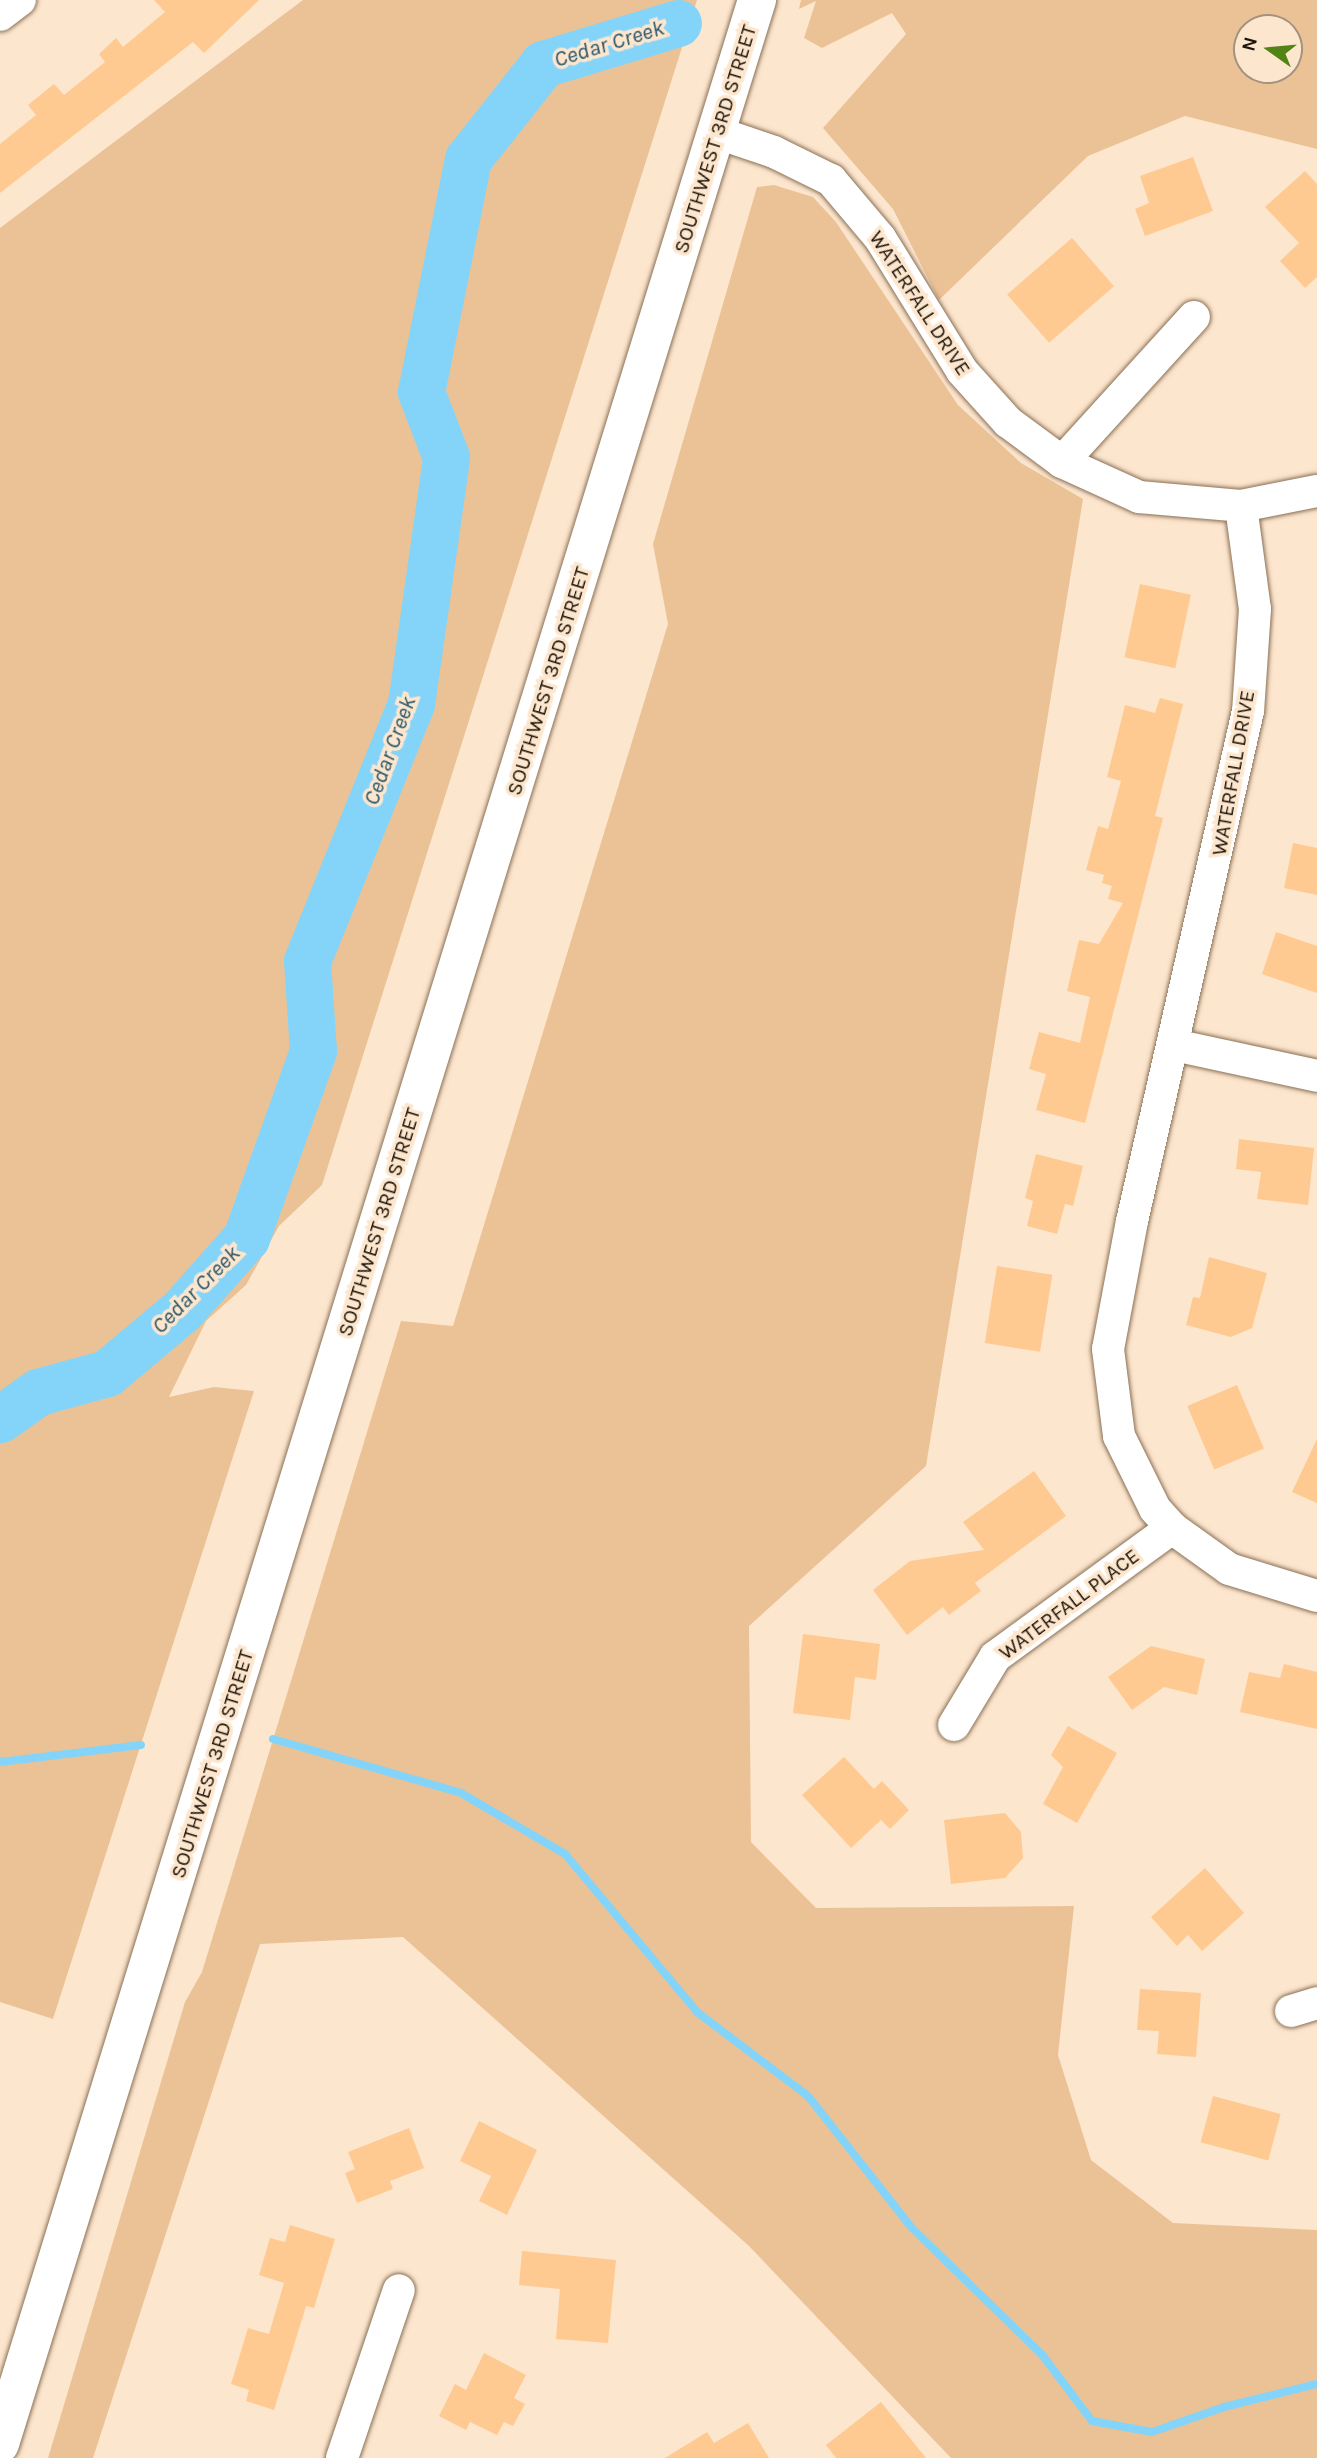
<!DOCTYPE html>
<style>
body{margin:0}
#map{position:relative;width:1317px;height:2458px;overflow:hidden;background:#fde6ce;font-family:Karla,sans-serif}
div>[style]{position:absolute}
[style*='--x']{left:calc(var(--x)*1px);top:calc(var(--y)*1px);width:calc(var(--w)*1px);rotate:calc(var(--a)*1deg)}
.green>*{inset:0;background:#ebc296}
.stream>*{height:8px;margin:-4px;padding:0 4px;transform-origin:4px;border-radius:4px;background:#84d4f9}
.river>*{height:47px;margin:-23.5px;padding:0 23.5px;transform-origin:23.5px;border-radius:23.5px;background:#84d4f9}
.building>*{inset:0;background:#feca91;transform-origin:0 0}
.roads{filter:drop-shadow(0 0 2px #897055) drop-shadow(0 0 2px #897055)}
.street>*{height:32px;margin:-16px;padding:0 16px;transform-origin:16px;border-radius:16px;background:#fff}
.secondary>*{height:38px;margin:-19px;padding:0 19px;transform-origin:19px;border-radius:19px;background:#fff}
span{translate:-50% -50%;white-space:nowrap;text-align:center;line-height:1.15;-webkit-text-stroke:7px #fde6ce;paint-order:stroke}
.street-label{font-size:21px;color:#1e1409}
.water-label{font-size:23px;color:#2c586c;font-style:italic}
.north{position:absolute;left:1233px;top:14px;width:70px;height:70px;box-sizing:border-box;background:#fde6ce;border:2px solid #a4927f;border-radius:50%;rotate:285deg;font-size:19px;font-weight:700;line-height:28px;text-align:center;color:#1e1409}
.north::after{content:'';display:block;margin:auto;width:24px;height:32px;background:#528315;clip-path:polygon(50% 0,100% 100%,50% 72%,0 100%)}
</style>
<div id="map">
<div class="green">
<i style="clip-path:polygon(303px 0,697px 0,322px 1185px,279px 1226px,246px 1285px,206px 1321px,169px 1397px,214px 1387px,254px 1391px,53px 2019px,0 2002px,0 228px)"></i>
<i style="clip-path:polygon(evenodd,801px 0,1317px 0,1317px 149px,1185px 116px,1088px 156px,939px 300px,893px 209px,823px 128px,906px 34px,892px 13px,822px 48px,804px 38px,816px 1px,799px 9px,801px 0,1247px 28px,1289px 28px,1289px 70px,1247px 70px,1247px 28px)"></i>
<i style="clip-path:polygon(774px 185px,813px 197px,836px 222px,958px 405px,1021px 463px,1083px 499px,926px 1466px,749px 1626px,751px 1842px,816px 1908px,1074px 1906px,1058px 2055px,1091px 2160px,1173px 2223px,1317px 2230px,1317px 2458px,951px 2458px,749px 2246px,403px 1937px,260px 1944px,93px 2458px,48px 2458px,185px 2002px,202px 1972px,401px 1321px,453px 1326px,668px 624px,653px 544px,757px 187px)"></i>
</div>
<div class="stream">
<i style="--x:273;--y:1739;--w:196;--a:16"></i>
<i style="--x:461;--y:1793;--w:121;--a:30.4"></i>
<i style="--x:565;--y:1854;--w:206;--a:50.1"></i>
<i style="--x:697;--y:2012;--w:139;--a:37.1"></i>
<i style="--x:808;--y:2096;--w:167;--a:51.8"></i>
<i style="--x:911;--y:2227;--w:185;--a:44.3"></i>
<i style="--x:1043;--y:2356;--w:81;--a:53"></i>
<i style="--x:1092;--y:2421;--w:61;--a:10.4"></i>
<i style="--x:1152;--y:2432;--w:76;--a:-19.1"></i>
<i style="--x:1224;--y:2407;--w:96;--a:-13.9"></i>
<i style="--x:0;--y:1762;--w:142;--a:-6.9"></i>
</div>
<div class="river">
<i style="--x:0;--y:1419;--w:47;--a:-35.4"></i>
<i style="--x:38;--y:1392;--w:72;--a:-15.4"></i>
<i style="--x:107;--y:1373;--w:98;--a:-40"></i>
<i style="--x:182;--y:1310;--w:96;--a:-48.4"></i>
<i style="--x:246;--y:1238;--w:199;--a:-70.3"></i>
<i style="--x:313;--y:1051;--w:90;--a:-93.8"></i>
<i style="--x:307;--y:961;--w:277;--a:-68"></i>
<i style="--x:411;--y:704;--w:249;--a:-81.9"></i>
<i style="--x:446;--y:457;--w:70;--a:-111"></i>
<i style="--x:421;--y:392;--w:238;--a:-78.6"></i>
<i style="--x:468;--y:159;--w:121;--a:-51.7"></i>
<i style="--x:543;--y:64;--w:141;--a:-16.9"></i>
</div>
<div class="building">
<i style="clip-path:polygon(154px 0,259px 0,204px 53px,193px 42px,0 193px,0 144px,36px 115px,28px 105px,54px 84px,64px 95px,105px 62px,99px 54px,116px 38px,123px 47px,165px 12px)"></i>
<i style="clip-path:polygon(1193px 157px,1213px 211px,1145px 236px,1135px 209px,1149px 203px,1140px 176px)"></i>
<i style="clip-path:polygon(1305px 171px,1317px 184px,1317px 277px,1305px 288px,1280px 261px,1299px 243px,1265px 207px)"></i>
<i style="left:1072px;top:238px;width:64px;height:86px;rotate:49deg"></i>
<i style="left:1140px;top:584px;width:52px;height:75px;rotate:12deg"></i>
<i style="clip-path:polygon(1160px 698px,1183px 704px,1155px 816px,1163px 818px,1085px 1123px,1036px 1110px,1046px 1074px,1029px 1069px,1039px 1032px,1080px 1043px,1090px 997px,1067px 991px,1079px 940px,1099px 944px,1123px 903px,1108px 899px,1112px 886px,1102px 883px,1104px 875px,1086px 870px,1098px 826px,1108px 829px,1121px 781px,1107px 777px,1125px 705px,1155px 713px)"></i>
<i style="clip-path:polygon(1293px 843px,1317px 848px,1317px 895px,1284px 888px)"></i>
<i style="clip-path:polygon(1276px 932px,1317px 946px,1317px 993px,1262px 974px)"></i>
<i style="clip-path:polygon(1239px 1139px,1314px 1148px,1308px 1205px,1257px 1199px,1261px 1172px,1236px 1169px)"></i>
<i style="clip-path:polygon(1036px 1154px,1083px 1166px,1073px 1206px,1065px 1204px,1057px 1234px,1027px 1226px,1033px 1201px,1025px 1198px)"></i>
<i style="clip-path:polygon(1209px 1257px,1267px 1273px,1252px 1328px,1231px 1337px,1186px 1325px,1193px 1297px,1200px 1298px)"></i>
<i style="left:997px;top:1266px;width:56px;height:78px;rotate:9deg"></i>
<i style="left:1237px;top:1385px;width:69px;height:54px;rotate:67deg"></i>
<i style="clip-path:polygon(1317px 1439px,1317px 1503px,1292px 1492px)"></i>
<i style="clip-path:polygon(1034px 1471px,1066px 1516px,975px 1583px,981px 1591px,949px 1615px,943px 1607px,907px 1635px,873px 1590px,910px 1561px,984px 1550px,963px 1522px)"></i>
<i style="clip-path:polygon(803px 1634px,880px 1644px,876px 1680px,855px 1677px,850px 1720px,793px 1713px)"></i>
<i style="clip-path:polygon(1151px 1646px,1205px 1659px,1197px 1695px,1164px 1687px,1132px 1710px,1108px 1677px)"></i>
<i style="clip-path:polygon(1284px 1664px,1317px 1672px,1317px 1729px,1240px 1712px,1249px 1672px,1280px 1678px)"></i>
<i style="clip-path:polygon(1068px 1726px,1117px 1753px,1077px 1823px,1043px 1804px,1063px 1767px,1051px 1755px)"></i>
<i style="clip-path:polygon(844px 1757px,874px 1789px,882px 1781px,909px 1810px,890px 1829px,881px 1820px,851px 1848px,802px 1795px)"></i>
<i style="clip-path:polygon(1005px 1813px,1021px 1832px,1023px 1858px,1005px 1878px,951px 1884px,944px 1820px)"></i>
<i style="clip-path:polygon(1205px 1868px,1244px 1913px,1202px 1951px,1188px 1935px,1177px 1946px,1151px 1917px)"></i>
<i style="clip-path:polygon(1140px 1989px,1201px 1993px,1196px 2057px,1157px 2054px,1159px 2031px,1137px 2030px)"></i>
<i style="left:1213px;top:2096px;width:70px;height:48px;rotate:15deg"></i>
<i style="clip-path:polygon(479px 2121px,537px 2150px,507px 2215px,479px 2201px,491px 2176px,460px 2161px)"></i>
<i style="clip-path:polygon(409px 2128px,424px 2168px,390px 2181px,393px 2189px,357px 2203px,345px 2173px,355px 2169px,348px 2152px)"></i>
<i style="clip-path:polygon(290px 2225px,335px 2239px,314px 2308px,306px 2306px,274px 2410px,246px 2401px,249px 2390px,231px 2384px,248px 2328px,269px 2334px,284px 2283px,259px 2275px,270px 2238px,285px 2242px)"></i>
<i style="clip-path:polygon(522px 2251px,616px 2260px,608px 2343px,556px 2339px,560px 2289px,519px 2285px)"></i>
<i style="clip-path:polygon(484px 2353px,526px 2375px,514px 2398px,525px 2404px,513px 2426px,504px 2422px,497px 2435px,470px 2422px,466px 2430px,439px 2416px,455px 2384px,466px 2390px)"></i>
<i style="clip-path:polygon(881px 2402px,926px 2458px,836px 2458px,826px 2445px)"></i>
<i style="clip-path:polygon(748px 2423px,769px 2458px,665px 2458px,707px 2432px,714px 2443px)"></i>
</div>
<div class="roads">
<div class="street">
<i style="--x:0;--y:15;--w:25;--a:-37"></i>
<i style="--x:718;--y:133;--w:59;--a:18.7"></i>
<i style="--x:774;--y:152;--w:64;--a:26.2"></i>
<i style="--x:831;--y:180;--w:76;--a:49.8"></i>
<i style="--x:880;--y:238;--w:156;--a:58.3"></i>
<i style="--x:962;--y:371;--w:69;--a:48"></i>
<i style="--x:1008;--y:422;--w:67;--a:36.5"></i>
<i style="--x:1062;--y:462;--w:85;--a:24.4"></i>
<i style="--x:1139;--y:497;--w:102;--a:5"></i>
<i style="--x:1241;--y:506;--w:77;--a:-11.2"></i>
<i style="--x:1062;--y:462;--w:196;--a:-47.7"></i>
<i style="--x:1241;--y:506;--w:104;--a:82.3"></i>
<i style="--x:1255;--y:609;--w:102;--a:93.9"></i>
<i style="--x:1248;--y:711;--w:523;--a:102.81"></i>
<i style="--x:1132;--y:1221;--w:130;--a:100.6"></i>
<i style="--x:1108;--y:1349;--w:88;--a:82.8"></i>
<i style="--x:1119;--y:1436;--w:81;--a:63.7"></i>
<i style="--x:1155;--y:1509;--w:25;--a:48"></i>
<i style="--x:1172;--y:1528;--w:70;--a:35.7"></i>
<i style="--x:1229;--y:1569;--w:92;--a:17.1"></i>
<i style="--x:1174;--y:1045;--w:146;--a:12.2"></i>
<i style="--x:954;--y:1725;--w:79;--a:-58.9"></i>
<i style="--x:995;--y:1657;--w:219;--a:-36.1"></i>
<i style="--x:1291;--y:2011;--w:27;--a:-17"></i>
<i style="--x:342;--y:2458;--w:177;--a:-71.3"></i>
</div>
<div class="secondary">
<i style="--x:0;--y:2444;--w:2559;--a:-72.79"></i>
</div>
</div>
<div class="street-label">
<span style="left:715px;top:139px;rotate:-73deg">SOUTHWEST 3RD STREET</span>
<span style="left:920px;top:303px;rotate:57deg">WATERFALL DRIVE</span>
<span style="left:548px;top:681px;rotate:-73deg">SOUTHWEST 3RD STREET</span>
<span style="left:1233px;top:773px;rotate:-80deg">WATERFALL DRIVE</span>
<span style="left:379px;top:1222px;rotate:-73deg">SOUTHWEST 3RD STREET</span>
<span style="left:1069px;top:1604px;rotate:-37deg">WATERFALL PLACE</span>
<span style="left:212px;top:1764px;rotate:-73deg">SOUTHWEST 3RD STREET</span>
</div>
<div class="water-label">
<span style="left:609px;top:44px;rotate:-17deg">Cedar Creek</span>
<span style="left:390px;top:751px;rotate:-70deg">Cedar Creek</span>
<span style="left:196px;top:1290px;rotate:-45deg">Cedar Creek</span>
</div>
<div class="north">N</div>
</div>
